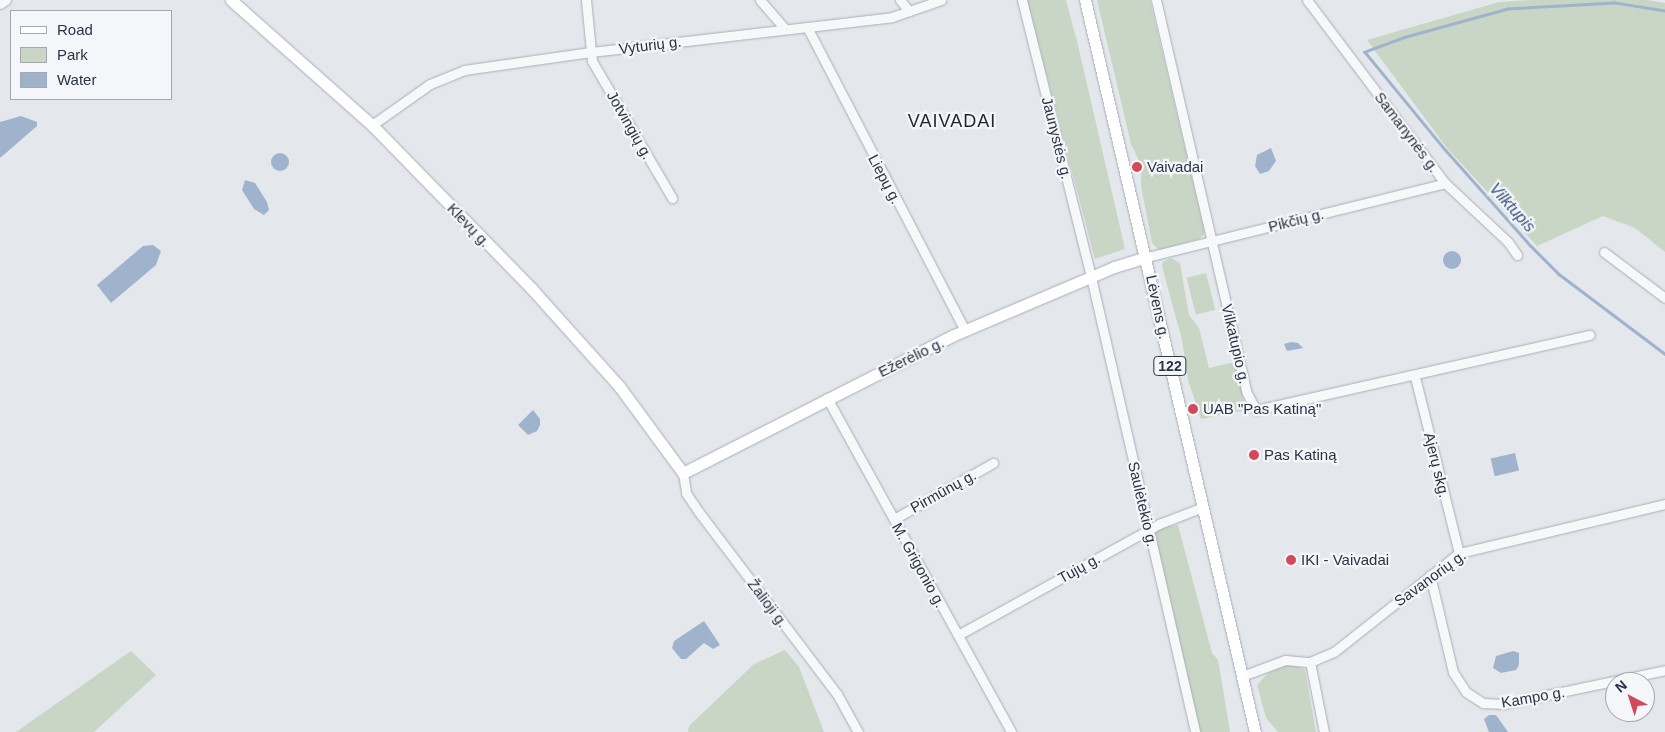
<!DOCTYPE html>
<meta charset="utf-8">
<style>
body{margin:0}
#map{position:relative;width:1665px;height:732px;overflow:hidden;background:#e4e7ec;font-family:Helvetica,sans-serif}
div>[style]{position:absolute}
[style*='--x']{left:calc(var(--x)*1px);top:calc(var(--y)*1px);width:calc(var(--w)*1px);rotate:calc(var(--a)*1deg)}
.green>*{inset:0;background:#c9d6c5;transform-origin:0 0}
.water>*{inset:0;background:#9fb4cc;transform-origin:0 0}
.round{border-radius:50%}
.stream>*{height:2.5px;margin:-1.25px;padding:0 1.25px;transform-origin:1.25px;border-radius:1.25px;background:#9fb4cc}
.roads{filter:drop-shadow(0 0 1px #a9aeb7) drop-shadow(0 0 1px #a9aeb7)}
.minor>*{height:9px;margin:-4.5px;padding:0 4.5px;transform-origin:4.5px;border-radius:4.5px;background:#f7f8fa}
.major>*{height:11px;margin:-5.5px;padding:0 5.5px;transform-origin:5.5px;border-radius:5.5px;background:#fff}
.dots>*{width:14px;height:14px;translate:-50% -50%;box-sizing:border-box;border:2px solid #f4f6f9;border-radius:50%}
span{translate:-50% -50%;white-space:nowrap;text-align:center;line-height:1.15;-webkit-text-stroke:4.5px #f4f6f9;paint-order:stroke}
.shield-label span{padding:1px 4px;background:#f4f6f9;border:1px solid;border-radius:4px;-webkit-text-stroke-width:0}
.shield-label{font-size:14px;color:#2b3445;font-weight:700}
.street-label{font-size:15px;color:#2b3445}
.poi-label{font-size:15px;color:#2b3445}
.left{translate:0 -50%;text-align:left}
.water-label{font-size:16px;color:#34527a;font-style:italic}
.quarter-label{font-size:18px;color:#1d2536;letter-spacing:1px}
.legend{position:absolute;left:10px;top:10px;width:162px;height:90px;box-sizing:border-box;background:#f4f6f9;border:1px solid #a4a8b1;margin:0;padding:6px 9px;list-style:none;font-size:15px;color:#2b3445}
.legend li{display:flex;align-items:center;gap:10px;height:25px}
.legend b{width:25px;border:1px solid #a4a8b1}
.north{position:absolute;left:1605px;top:672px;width:50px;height:50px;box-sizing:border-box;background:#f4f6f9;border:1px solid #a4a8b1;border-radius:50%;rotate:320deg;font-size:14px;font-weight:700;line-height:20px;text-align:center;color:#2b3445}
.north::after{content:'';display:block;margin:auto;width:18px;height:22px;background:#d1495b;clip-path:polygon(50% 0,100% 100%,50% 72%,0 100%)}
</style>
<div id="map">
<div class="green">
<i style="clip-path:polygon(1027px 0,1066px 0,1077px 41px,1125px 249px,1095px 259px)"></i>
<i style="clip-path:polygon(1097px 0,1150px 0,1205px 233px,1199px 239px,1159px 250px,1152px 243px,1141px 186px,1141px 165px,1131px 144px)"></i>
<i style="clip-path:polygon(1532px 0,1647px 0,1665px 3px,1665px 252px,1635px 228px,1603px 216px,1537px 246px,1447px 148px,1367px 40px,1499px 2px)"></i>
<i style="clip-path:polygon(1171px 258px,1180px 263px,1189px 315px,1199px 328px,1209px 368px,1235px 362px,1246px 410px,1201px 419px,1188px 380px,1182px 340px,1162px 266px,1163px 262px)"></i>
<i style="left:1206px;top:273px;width:38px;height:20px;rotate:76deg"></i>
<i style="clip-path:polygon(1178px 525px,1212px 653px,1218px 660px,1230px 732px,1195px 732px,1149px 529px)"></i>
<i style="clip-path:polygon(785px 650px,799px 667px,824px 732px,688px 732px,689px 726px,754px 664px)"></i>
<i style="clip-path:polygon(131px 651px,156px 675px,94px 732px,16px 732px)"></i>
<i style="clip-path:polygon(1282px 665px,1296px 666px,1305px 670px,1316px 732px,1278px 732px,1266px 718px,1257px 685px,1268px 673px)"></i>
</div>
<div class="water">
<i style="clip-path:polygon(21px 116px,37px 122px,37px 126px,0 158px,0 122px)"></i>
<i style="clip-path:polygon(1271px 148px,1276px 161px,1269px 171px,1260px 174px,1255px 166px,1257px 155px)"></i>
<i class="round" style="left:271px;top:153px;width:18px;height:18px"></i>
<i style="clip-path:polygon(245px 180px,255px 183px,267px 202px,269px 210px,264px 215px,254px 209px,242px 190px)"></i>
<i style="clip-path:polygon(153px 245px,161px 251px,156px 265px,111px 303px,97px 285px,143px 246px)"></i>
<i class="round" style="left:1443px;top:251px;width:18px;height:18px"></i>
<i style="clip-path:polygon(1291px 342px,1298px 343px,1303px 348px,1287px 351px,1284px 344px)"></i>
<i style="clip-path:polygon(533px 410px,540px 419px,540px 425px,537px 431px,528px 435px,518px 425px)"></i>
<i style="left:1515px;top:453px;width:18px;height:25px;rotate:77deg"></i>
<i style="clip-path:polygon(704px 621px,720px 645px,713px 649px,704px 643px,686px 659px,681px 659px,672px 648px,674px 641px)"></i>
<i style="clip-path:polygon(1513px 651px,1519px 653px,1519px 665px,1516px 670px,1501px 673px,1493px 668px,1496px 656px)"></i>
<i style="clip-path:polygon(1489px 715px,1496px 715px,1508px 732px,1489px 732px,1484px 719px)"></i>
</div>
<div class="stream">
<i style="--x:1665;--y:11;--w:51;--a:-170.9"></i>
<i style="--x:1615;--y:3;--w:107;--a:176.8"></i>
<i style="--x:1508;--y:9;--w:106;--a:164.6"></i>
<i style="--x:1406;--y:37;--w:44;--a:159.9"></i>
<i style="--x:1365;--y:52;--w:123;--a:50.6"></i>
<i style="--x:1443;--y:147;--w:132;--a:48.4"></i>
<i style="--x:1531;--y:246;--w:40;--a:45"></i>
<i style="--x:1559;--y:274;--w:133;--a:37"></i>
</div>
<div class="roads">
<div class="minor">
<i style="--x:586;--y:0;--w:61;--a:84.4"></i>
<i style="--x:592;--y:61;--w:159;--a:59.7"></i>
<i style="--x:760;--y:0;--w:38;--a:49"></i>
<i style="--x:900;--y:0;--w:14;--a:51"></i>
<i style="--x:1022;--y:0;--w:285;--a:76"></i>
<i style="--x:1091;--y:277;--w:467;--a:77.1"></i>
<i style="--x:1156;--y:0;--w:403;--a:77"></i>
<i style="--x:1247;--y:393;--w:19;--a:62"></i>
<i style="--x:1256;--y:410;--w:342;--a:-12.7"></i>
<i style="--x:1307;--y:0;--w:229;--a:53"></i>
<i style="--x:1445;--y:183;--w:86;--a:43.1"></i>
<i style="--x:1508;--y:242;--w:16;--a:55"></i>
<i style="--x:0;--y:4;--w:7;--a:-34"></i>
<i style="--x:807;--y:27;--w:342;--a:62.5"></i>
<i style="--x:372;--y:125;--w:71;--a:-35.3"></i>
<i style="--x:430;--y:84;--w:37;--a:-22"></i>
<i style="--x:464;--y:70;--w:128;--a:-8.1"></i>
<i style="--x:591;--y:52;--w:303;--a:-6.6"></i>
<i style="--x:892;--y:17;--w:52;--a:-19.1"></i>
<i style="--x:1604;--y:252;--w:76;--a:37"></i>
<i style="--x:1147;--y:257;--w:307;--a:-13.9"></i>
<i style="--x:1415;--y:377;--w:181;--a:76"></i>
<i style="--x:827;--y:398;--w:381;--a:61.1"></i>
<i style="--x:683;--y:473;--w:20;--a:81"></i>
<i style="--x:686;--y:493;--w:22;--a:56"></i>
<i style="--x:698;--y:511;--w:230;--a:52.8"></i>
<i style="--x:837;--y:694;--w:43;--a:61.1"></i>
<i style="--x:894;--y:519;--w:114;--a:-29.5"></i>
<i style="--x:1430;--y:575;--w:100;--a:76.7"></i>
<i style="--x:1453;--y:672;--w:24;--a:57"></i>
<i style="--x:1466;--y:692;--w:20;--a:33"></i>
<i style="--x:1483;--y:703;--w:21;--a:3"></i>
<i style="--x:1504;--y:704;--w:165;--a:-11.9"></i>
<i style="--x:958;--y:635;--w:230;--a:-28.9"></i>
<i style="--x:1159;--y:524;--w:47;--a:-21.1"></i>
<i style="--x:1242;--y:676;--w:46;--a:-20.4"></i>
<i style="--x:1285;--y:660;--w:25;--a:5"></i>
<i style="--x:1324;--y:732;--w:71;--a:-101.3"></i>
<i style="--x:1310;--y:662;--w:26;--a:-23"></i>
<i style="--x:1334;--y:652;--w:159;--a:-38.4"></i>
<i style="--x:1459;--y:553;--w:212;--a:-13.4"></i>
</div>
<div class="major">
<i style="--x:231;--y:0;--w:188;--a:41.6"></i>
<i style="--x:372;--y:125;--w:228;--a:45.7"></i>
<i style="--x:531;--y:288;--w:132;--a:48.1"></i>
<i style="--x:619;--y:386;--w:108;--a:53.7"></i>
<i style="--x:683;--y:473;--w:304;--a:-27"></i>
<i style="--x:954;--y:335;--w:174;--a:-23"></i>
<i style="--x:1114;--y:267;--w:34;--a:-17"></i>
<i style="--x:1085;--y:0;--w:751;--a:76.93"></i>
</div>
</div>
<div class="dots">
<i style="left:1137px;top:167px;background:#d1495b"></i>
<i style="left:1193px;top:409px;background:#d1495b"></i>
<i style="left:1254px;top:455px;background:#d1495b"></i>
<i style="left:1291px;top:560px;background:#d1495b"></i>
</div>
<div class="shield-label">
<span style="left:1170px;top:366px">122</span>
</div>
<div class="street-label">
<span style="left:650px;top:45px;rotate:-7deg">Vyturių g.</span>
<span style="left:630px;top:125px;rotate:60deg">Jotvingių g.</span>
<span style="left:1407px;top:132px;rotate:53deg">Samanynės g.</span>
<span style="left:1057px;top:138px;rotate:76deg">Jaunystės g.</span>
<span style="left:885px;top:179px;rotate:62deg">Liepų g.</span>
<span style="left:1296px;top:220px;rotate:-14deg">Pikčių g.</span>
<span style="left:469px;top:225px;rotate:46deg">Klevų g.</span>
<span style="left:1158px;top:307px;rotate:78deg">Lėvens g.</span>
<span style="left:1236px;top:344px;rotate:77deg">Vilkatupio g.</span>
<span style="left:911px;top:357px;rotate:-26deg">Ežerėlio g.</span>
<span style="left:1437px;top:465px;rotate:76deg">Ajerų skg.</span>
<span style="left:943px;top:491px;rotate:-29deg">Pirmūnų g.</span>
<span style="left:1143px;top:504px;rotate:77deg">Saulėtekio g.</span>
<span style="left:919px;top:565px;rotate:61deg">M. Grigonio g.</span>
<span style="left:1079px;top:568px;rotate:-29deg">Tujų g.</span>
<span style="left:1430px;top:578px;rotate:-36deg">Savanorių g.</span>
<span style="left:768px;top:603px;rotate:53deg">Žalioji g.</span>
<span style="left:1533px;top:697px;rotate:-10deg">Kampo g.</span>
</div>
<div class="poi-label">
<span class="left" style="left:1147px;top:167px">Vaivadai</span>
<span class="left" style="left:1203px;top:409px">UAB "Pas Katiną"</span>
<span class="left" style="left:1264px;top:455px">Pas Katiną</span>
<span class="left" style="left:1301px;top:560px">IKI - Vaivadai</span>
</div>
<div class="water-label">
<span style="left:1512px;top:208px;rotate:48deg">Vilktupis</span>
</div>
<div class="quarter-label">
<span style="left:952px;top:121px">VAIVADAI</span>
</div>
<ul class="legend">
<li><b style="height:6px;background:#fff"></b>Road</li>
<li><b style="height:14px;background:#c9d6c5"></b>Park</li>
<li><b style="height:14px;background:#9fb4cc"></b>Water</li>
</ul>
<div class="north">N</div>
</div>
